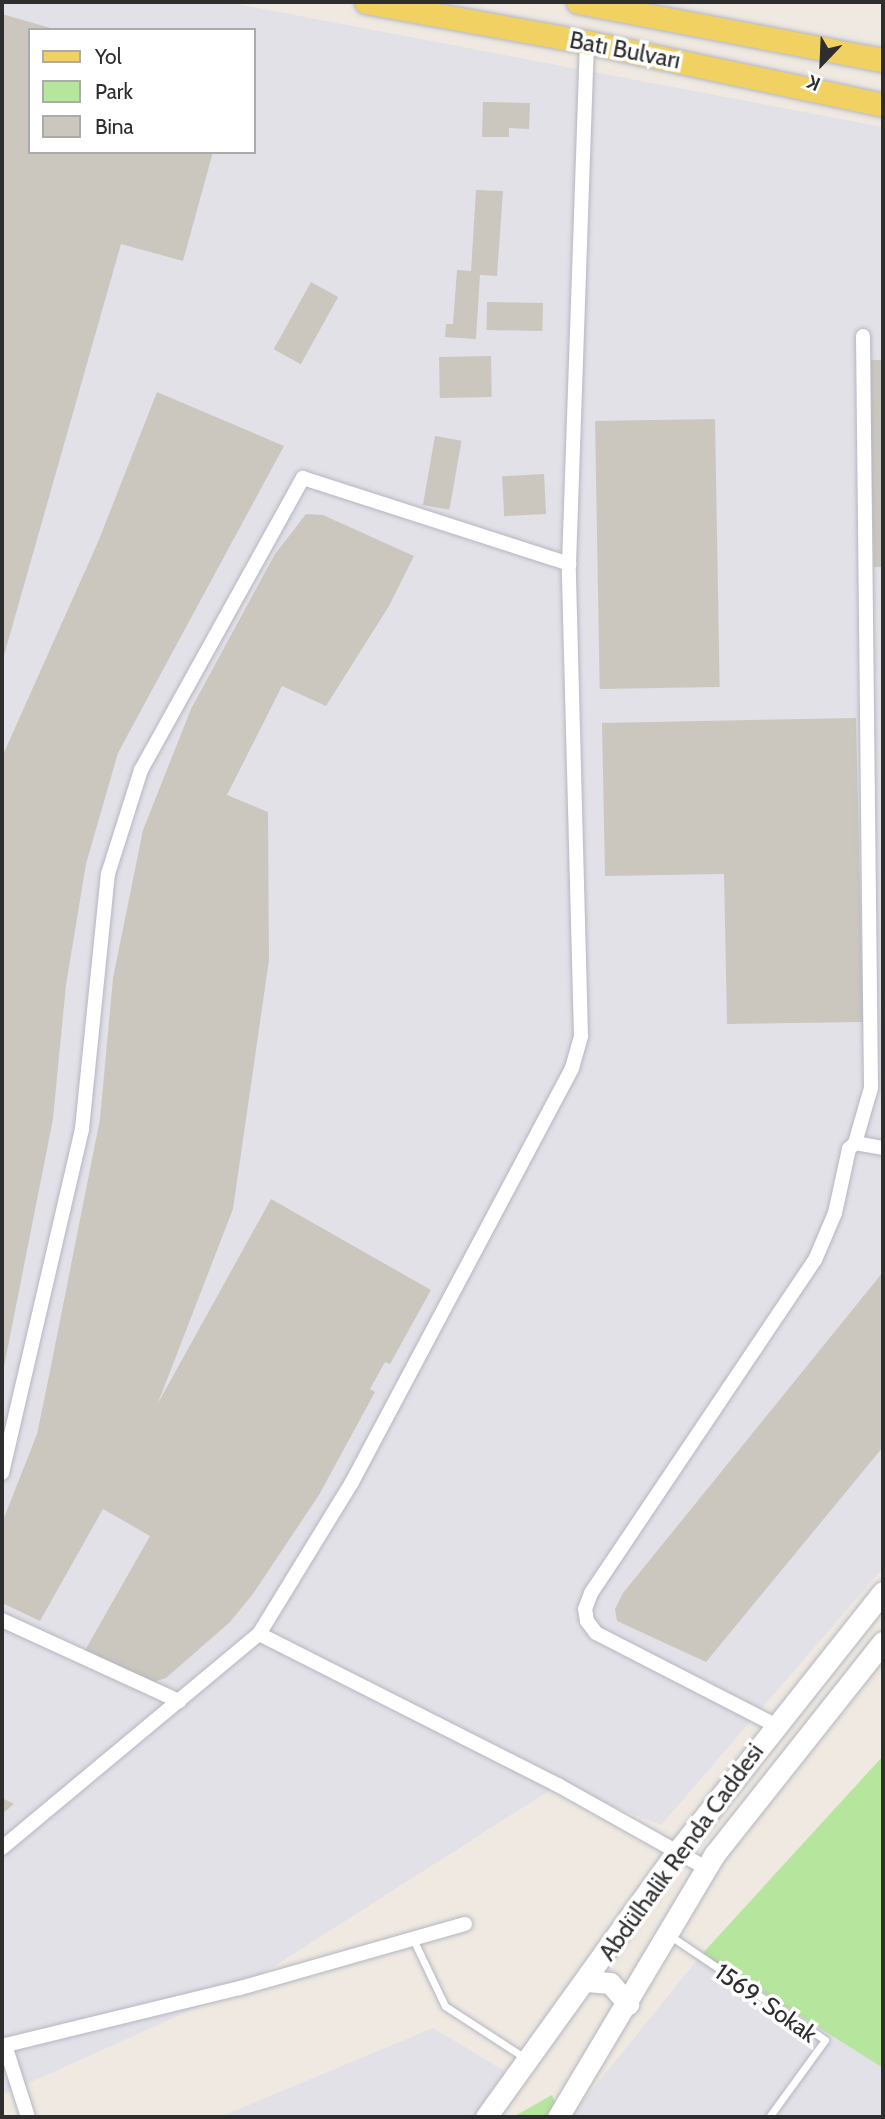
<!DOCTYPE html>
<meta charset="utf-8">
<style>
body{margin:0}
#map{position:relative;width:885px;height:2119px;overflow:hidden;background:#efe9e1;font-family:Cabin,sans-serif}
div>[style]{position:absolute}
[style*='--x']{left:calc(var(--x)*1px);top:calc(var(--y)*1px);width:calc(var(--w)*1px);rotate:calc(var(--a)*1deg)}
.industrial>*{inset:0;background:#e3e1e8}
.green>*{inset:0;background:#b6e59e}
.building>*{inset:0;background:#cbc7bf;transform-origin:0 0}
.roads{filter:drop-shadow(0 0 2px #b4b7c1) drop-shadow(0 0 2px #b4b7c1)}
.lane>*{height:7px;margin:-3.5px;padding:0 3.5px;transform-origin:3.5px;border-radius:3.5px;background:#fff}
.street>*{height:14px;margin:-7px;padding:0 7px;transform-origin:7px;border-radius:7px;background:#fff}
.secondary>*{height:21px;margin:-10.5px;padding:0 10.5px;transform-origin:10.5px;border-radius:10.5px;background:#fff}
.primary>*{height:23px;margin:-11.5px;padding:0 11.5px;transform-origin:11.5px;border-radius:11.5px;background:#f2d163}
span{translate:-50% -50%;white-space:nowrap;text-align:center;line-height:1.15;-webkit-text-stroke:7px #fff;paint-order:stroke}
.street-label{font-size:24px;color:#2e2e2e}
.frame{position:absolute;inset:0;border:4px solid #2e2e2e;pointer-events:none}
.legend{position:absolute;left:28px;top:28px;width:228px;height:126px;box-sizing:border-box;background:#fff;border:2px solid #ababab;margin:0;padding:9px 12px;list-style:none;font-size:21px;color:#2e2e2e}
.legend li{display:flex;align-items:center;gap:14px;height:35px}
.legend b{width:35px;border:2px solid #ababab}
.north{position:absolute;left:787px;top:28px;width:70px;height:70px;-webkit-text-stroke:5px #fff;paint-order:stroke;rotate:203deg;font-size:19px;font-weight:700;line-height:28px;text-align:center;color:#2e2e2e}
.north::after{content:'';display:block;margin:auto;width:24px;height:32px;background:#2e2e2e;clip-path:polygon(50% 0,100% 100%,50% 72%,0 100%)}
</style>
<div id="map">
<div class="industrial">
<i style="clip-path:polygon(evenodd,2px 2px,226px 2px,883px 127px,883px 1568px,661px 1825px,558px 1785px,240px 1988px,2px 2095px,2px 2px,30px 30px,254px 30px,254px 152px,30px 152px,30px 30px)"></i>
<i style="clip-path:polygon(702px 1954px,883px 2068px,883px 2117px,570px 2117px)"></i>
<i style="clip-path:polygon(433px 2028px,510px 2074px,477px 2117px,220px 2117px)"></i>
</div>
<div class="green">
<i style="clip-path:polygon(883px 1756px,883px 2068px,702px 1954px)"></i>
<i style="clip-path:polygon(552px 2095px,556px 2105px,547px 2117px,513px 2117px)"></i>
</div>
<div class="building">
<i style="clip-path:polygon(2px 14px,54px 29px,30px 30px,30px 152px,213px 152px,183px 261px,121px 244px,3px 659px)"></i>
<i style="clip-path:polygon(483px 102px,530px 103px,529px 129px,509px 128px,509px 137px,482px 137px)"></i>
<i style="clip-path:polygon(476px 190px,503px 191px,497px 276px,480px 275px,476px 339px,445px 337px,446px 324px,453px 324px,457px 270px,471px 271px)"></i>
<i style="left:311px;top:282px;width:31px;height:77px;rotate:29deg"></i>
<i style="left:487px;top:302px;width:56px;height:28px;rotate:1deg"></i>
<i style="left:491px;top:356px;width:41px;height:52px;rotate:89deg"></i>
<i style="clip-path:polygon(869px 360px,883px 360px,883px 567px,874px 567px)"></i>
<i style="clip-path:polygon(157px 392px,284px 446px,118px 753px,86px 864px,66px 985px,53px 1119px,2px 1377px,2px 757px,98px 542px)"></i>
<i style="left:715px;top:419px;width:268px;height:120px;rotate:89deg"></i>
<i style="left:435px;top:436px;width:27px;height:70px;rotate:10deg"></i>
<i style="left:544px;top:474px;width:40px;height:42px;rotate:87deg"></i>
<i style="clip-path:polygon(306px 514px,323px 515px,414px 556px,389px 606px,326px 706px,282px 686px,227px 795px,268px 812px,269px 960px,233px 1209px,158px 1403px,271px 1199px,431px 1290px,390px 1364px,385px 1362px,370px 1389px,375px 1392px,319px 1495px,253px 1594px,230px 1622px,166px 1678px,150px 1683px,84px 1652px,150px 1536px,103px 1509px,40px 1621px,2px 1603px,2px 1523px,37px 1434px,49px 1376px,100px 1119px,113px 978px,143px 830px,191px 709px,275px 554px)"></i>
<i style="clip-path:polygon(856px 718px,863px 1022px,727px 1024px,724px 874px,605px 876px,602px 723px)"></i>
<i style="clip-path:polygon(883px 1272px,883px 1447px,706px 1662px,617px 1621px,615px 1609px,623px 1593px)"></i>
<i style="clip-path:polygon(2px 1798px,14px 1804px,2px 1814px)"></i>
</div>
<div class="roads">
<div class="lane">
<i style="--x:669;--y:1935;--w:188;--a:33.9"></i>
<i style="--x:825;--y:2040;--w:95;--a:126"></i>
<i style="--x:413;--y:1939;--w:74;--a:64.5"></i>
<i style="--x:445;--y:2006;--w:95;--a:33"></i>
</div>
<div class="street">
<i style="--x:855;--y:1143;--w:57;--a:-73.8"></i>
<i style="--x:871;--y:1088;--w:752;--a:-90.61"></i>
<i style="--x:2;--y:1473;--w:353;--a:-76.9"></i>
<i style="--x:82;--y:1129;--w:256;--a:-84.2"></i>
<i style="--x:108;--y:874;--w:109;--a:-72.4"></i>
<i style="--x:141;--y:770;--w:334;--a:-61"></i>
<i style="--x:303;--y:478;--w:280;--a:17.9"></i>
<i style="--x:2;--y:1620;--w:195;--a:24.6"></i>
<i style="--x:259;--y:1634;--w:335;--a:26.8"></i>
<i style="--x:558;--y:1785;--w:170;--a:29.3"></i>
<i style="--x:775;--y:1725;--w:201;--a:-152.8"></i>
<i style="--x:596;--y:1633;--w:15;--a:-127"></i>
<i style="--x:587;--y:1621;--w:12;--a:-99"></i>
<i style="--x:585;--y:1609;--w:17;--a:-69"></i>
<i style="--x:591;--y:1593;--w:401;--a:-56.1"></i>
<i style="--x:815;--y:1260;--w:51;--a:-66.9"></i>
<i style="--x:835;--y:1213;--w:66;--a:-77.7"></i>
<i style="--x:849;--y:1149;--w:8;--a:-45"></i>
<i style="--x:855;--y:1143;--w:28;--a:10"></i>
<i style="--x:2;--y:1848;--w:334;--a:-39.8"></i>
<i style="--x:259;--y:1634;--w:176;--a:-58.5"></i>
<i style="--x:351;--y:1484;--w:471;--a:-62"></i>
<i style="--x:572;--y:1068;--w:33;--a:-74"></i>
<i style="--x:581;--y:1036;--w:472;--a:-91.5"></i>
<i style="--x:569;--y:564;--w:522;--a:-88.03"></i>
<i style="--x:5;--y:2045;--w:76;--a:72.3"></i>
<i style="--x:2;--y:2046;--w:245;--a:-13.7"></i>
<i style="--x:240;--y:1988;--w:234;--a:-15.9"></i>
</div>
<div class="secondary">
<i style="--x:587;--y:1981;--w:23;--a:5"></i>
<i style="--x:610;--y:1983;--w:28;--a:49"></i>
<i style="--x:486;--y:2117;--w:325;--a:-54.3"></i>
<i style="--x:676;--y:1853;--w:333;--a:-51.6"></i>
<i style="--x:558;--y:2117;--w:305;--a:-59.2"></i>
<i style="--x:714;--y:1855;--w:272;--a:-51.6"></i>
</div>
<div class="primary">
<i style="--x:366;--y:2;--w:225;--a:10.3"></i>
<i style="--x:587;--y:42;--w:303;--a:12"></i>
<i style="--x:578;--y:2;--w:310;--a:10.8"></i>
</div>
</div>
<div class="street-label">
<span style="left:625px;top:50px;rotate:11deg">Batı Bulvarı</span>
<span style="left:681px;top:1852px;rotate:-54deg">Abdülhalik Renda Caddesi</span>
<span style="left:766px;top:2003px;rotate:35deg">1569. Sokak</span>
</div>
<div class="frame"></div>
<ul class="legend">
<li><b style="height:9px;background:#f2d163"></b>Yol</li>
<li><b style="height:19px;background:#b6e59e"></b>Park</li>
<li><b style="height:19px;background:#cbc7bf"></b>Bina</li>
</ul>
<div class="north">K</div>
</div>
